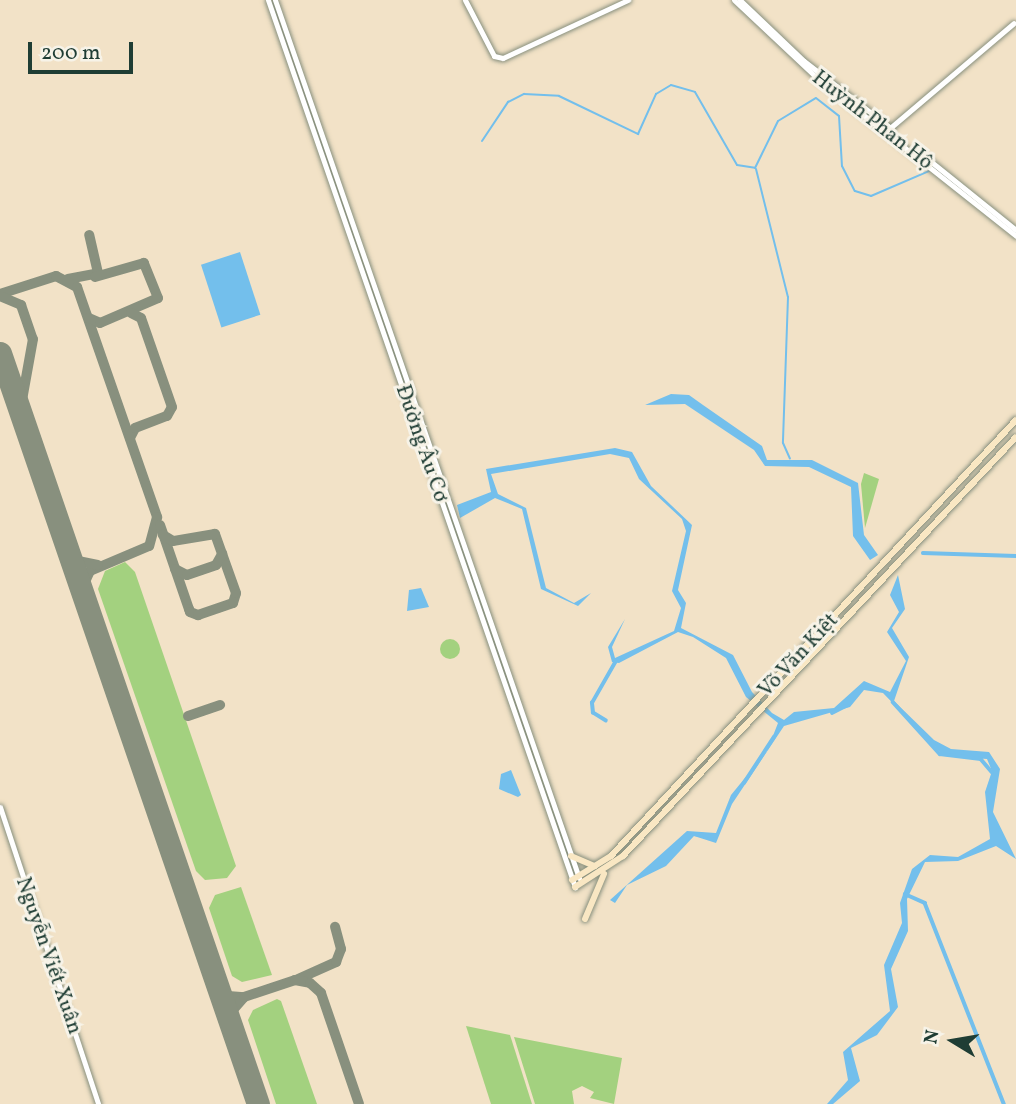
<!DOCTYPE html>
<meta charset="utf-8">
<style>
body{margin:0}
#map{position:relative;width:1016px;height:1104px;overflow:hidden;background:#f2e2c7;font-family:Vollkorn,serif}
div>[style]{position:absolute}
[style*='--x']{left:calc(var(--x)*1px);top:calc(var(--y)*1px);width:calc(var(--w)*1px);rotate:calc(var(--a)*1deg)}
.green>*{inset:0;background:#a3d17f}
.round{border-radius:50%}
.water>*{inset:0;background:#73bfec;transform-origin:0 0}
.stream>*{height:2px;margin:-1px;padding:0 1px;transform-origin:1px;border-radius:1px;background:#73bfec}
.canal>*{height:3.5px;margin:-1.75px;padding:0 1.75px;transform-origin:1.75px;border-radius:1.75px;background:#73bfec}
.taxiway>*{height:10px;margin:-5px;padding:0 5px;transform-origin:5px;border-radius:5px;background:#88907e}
.runway>*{height:23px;margin:-11.5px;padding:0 11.5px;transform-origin:11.5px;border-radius:11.5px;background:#88907e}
.roads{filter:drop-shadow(0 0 2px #88907e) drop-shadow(0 0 2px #88907e)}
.tertiary>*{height:5px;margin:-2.5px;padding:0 2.5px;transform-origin:2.5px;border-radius:2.5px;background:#fff}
.secondary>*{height:6px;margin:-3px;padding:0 3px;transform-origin:3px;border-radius:3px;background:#f9e7c3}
span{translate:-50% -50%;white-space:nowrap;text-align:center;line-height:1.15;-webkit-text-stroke:6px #f7f3e8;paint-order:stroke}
.street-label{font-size:21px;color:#1f3d34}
.north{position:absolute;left:918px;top:1006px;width:70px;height:70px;-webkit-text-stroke:5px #f7f3e8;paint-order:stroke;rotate:281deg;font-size:19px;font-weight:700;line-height:28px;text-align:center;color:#1f3d34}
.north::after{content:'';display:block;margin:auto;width:24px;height:32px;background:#1f3d34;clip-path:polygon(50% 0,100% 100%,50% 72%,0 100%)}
.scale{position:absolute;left:28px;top:42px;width:105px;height:32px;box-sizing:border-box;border:4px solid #1f3d34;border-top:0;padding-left:9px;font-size:21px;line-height:24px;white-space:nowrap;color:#1f3d34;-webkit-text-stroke:5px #f7f3e8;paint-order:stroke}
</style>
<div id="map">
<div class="green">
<i style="clip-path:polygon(864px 473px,879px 479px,865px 528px,861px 484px)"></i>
<i style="clip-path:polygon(125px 562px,135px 572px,236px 866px,227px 878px,205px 880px,196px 871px,98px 589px,105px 571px)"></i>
<i class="round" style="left:440px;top:639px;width:20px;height:20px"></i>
<i style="clip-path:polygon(241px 887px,272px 975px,242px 982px,232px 976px,209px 908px,215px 895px)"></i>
<i style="clip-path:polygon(277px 999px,281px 1001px,317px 1104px,276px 1104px,248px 1020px,253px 1010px)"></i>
<i style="clip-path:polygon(466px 1026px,510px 1035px,532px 1104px,491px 1104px)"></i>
<i style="clip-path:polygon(514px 1037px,622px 1058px,614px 1104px,590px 1098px,594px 1092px,582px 1086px,572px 1091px,574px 1104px,535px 1104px)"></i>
</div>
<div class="water">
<i style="left:240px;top:252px;width:66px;height:41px;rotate:72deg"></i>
<i style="clip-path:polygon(671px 394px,689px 395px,703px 405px,762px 446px,767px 460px,812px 460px,858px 483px,864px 535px,878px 555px,870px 560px,853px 536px,851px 487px,809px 467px,765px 466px,754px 450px,685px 404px,645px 405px)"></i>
<i style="clip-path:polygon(615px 448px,632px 452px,651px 486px,692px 525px,678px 590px,686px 603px,681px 628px,733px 655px,752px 692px,772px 713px,784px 720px,794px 712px,834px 708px,864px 681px,890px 692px,906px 661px,887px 632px,899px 612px,890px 595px,898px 575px,905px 609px,892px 628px,909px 657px,894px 701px,934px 740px,951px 749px,989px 752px,1000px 769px,993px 812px,1016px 859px,996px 846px,958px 861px,925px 862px,907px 899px,908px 931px,891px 969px,898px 1007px,877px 1035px,851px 1048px,860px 1081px,833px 1104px,827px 1104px,848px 1080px,843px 1052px,890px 1011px,884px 965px,902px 923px,900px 903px,912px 869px,930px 855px,958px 857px,990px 839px,985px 792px,992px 771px,987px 759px,944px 756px,883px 693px,864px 690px,850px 707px,784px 726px,732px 804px,716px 843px,694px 836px,666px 866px,627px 885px,615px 903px,610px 900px,687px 831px,716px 833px,731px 795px,767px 751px,778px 723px,746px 697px,726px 658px,693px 637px,678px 632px,619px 663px,612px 662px,608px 647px,625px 619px,612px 647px,615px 658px,674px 631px,681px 608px,672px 591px,686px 531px,682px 519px,639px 479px,629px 458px,610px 454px,491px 474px,498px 494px,526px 508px,546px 588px,574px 603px,591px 593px,578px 606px,541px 589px,522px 509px,495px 498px,460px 518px,457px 505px,491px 492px,486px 469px)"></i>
<i style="clip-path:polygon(421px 588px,429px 607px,407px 611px,409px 590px)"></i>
<i style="clip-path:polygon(511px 770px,521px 795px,518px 797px,499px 789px,501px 774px)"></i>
</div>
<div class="stream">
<i style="--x:482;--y:141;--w:47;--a:-56.3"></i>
<i style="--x:508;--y:102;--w:18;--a:-27"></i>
<i style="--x:524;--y:94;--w:35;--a:3"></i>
<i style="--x:559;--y:96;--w:88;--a:25.7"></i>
<i style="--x:638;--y:134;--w:44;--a:-65.8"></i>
<i style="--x:656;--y:94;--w:17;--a:-31"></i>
<i style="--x:671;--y:85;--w:25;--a:16"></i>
<i style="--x:695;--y:92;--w:84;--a:60.1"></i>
<i style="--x:737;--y:165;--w:18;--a:9"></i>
<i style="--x:755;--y:168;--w:52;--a:-63.9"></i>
<i style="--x:778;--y:121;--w:44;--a:-31.2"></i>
<i style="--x:816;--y:98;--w:29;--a:38"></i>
<i style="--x:839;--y:116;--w:50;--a:86.6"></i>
<i style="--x:842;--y:166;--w:28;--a:63"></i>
<i style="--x:855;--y:191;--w:17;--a:17"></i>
<i style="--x:871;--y:196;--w:63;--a:-23.3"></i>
<i style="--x:756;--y:169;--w:132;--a:76"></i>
<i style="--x:788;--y:297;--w:146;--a:92"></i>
<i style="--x:783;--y:443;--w:17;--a:66"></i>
</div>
<div class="canal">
<i style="--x:923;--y:553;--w:93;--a:1.8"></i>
<i style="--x:893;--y:702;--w:70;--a:47.9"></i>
<i style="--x:940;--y:754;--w:41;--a:7"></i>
<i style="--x:981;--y:759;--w:17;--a:50"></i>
<i style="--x:832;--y:713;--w:16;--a:-27"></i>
<i style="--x:606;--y:721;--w:15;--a:-148"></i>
<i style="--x:593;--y:713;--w:10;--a:-96"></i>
<i style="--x:592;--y:703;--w:48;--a:-60.3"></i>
<i style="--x:744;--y:783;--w:55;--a:-56.9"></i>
<i style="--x:694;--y:834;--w:22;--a:5"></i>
<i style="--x:905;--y:894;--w:22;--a:24"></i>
<i style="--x:925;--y:903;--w:216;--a:68.5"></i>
</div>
<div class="taxiway">
<i style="--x:68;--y:279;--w:31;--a:-11"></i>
<i style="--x:98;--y:273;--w:39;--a:-103"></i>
<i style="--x:0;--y:294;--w:59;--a:-17.8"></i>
<i style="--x:56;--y:276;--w:24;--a:28"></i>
<i style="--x:77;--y:287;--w:244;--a:70.8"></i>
<i style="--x:157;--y:517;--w:30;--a:105"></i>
<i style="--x:149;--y:546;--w:64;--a:157"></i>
<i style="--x:90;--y:571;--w:17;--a:115"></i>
<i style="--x:83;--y:586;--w:16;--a:79"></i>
<i style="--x:0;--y:296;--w:23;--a:23"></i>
<i style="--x:21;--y:305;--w:36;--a:71"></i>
<i style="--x:33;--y:339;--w:73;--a:100.2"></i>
<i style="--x:89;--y:318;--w:12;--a:24"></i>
<i style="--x:100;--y:323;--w:63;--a:-23.3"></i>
<i style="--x:158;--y:298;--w:38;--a:-112"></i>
<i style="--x:144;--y:263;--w:51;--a:164.1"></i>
<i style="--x:130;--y:438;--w:11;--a:-63"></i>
<i style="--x:135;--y:428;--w:34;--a:-21"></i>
<i style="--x:167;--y:416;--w:10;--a:-61"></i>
<i style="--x:172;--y:407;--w:94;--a:-109.2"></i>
<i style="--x:141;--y:318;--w:11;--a:-153"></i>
<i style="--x:160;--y:525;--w:89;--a:71"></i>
<i style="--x:189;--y:609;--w:3;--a:72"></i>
<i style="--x:190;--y:612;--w:9;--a:21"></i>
<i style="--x:198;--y:615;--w:37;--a:-19"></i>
<i style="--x:233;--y:603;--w:10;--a:-73"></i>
<i style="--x:236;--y:593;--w:63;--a:-109.6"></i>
<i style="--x:215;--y:534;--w:43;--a:170.5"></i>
<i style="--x:173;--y:541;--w:12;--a:-149"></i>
<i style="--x:65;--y:542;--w:23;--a:56"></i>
<i style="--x:78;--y:561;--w:20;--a:11"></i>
<i style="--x:175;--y:569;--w:13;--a:27"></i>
<i style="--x:187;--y:575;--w:31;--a:-19"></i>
<i style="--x:216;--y:565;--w:13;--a:-61"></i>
<i style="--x:188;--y:716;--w:34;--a:-19"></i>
<i style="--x:215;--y:979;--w:21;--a:53"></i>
<i style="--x:228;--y:996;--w:16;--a:4"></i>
<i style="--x:298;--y:979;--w:42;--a:-24.1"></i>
<i style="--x:336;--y:962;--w:14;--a:-69"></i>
<i style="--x:341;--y:949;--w:23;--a:-105"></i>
<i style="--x:232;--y:1029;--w:18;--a:-90"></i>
<i style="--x:232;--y:1011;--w:18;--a:-49"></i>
<i style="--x:244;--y:997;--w:54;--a:-18.4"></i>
<i style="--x:295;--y:980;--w:15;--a:11"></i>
<i style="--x:310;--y:983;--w:15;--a:42"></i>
<i style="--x:321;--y:993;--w:117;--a:71.1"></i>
</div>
<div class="runway">
<i style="--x:0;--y:353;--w:794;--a:71.04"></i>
</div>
<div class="roads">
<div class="tertiary">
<i style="--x:268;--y:0;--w:939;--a:70.91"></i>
<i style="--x:275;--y:0;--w:929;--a:70.9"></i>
<i style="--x:465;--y:0;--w:63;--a:62.6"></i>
<i style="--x:494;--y:56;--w:9;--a:13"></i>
<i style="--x:503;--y:58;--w:138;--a:-24.9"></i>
<i style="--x:734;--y:0;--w:115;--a:43.2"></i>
<i style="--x:818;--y:79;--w:253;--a:38.4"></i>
<i style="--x:740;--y:0;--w:88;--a:43.6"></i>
<i style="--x:804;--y:61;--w:111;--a:37.7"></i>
<i style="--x:890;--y:128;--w:162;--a:-40.3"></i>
<i style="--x:924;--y:156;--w:118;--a:38.8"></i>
<i style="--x:0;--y:807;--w:313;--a:71.7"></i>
</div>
<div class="secondary">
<i style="--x:571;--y:856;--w:26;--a:23"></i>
<i style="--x:572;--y:880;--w:46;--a:-31.6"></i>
<i style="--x:611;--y:856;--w:595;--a:-47.11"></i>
<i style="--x:575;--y:887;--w:57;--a:-32.9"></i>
<i style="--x:623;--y:856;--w:574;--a:-46.83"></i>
<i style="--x:585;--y:919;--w:49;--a:-67.1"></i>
</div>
</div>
<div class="street-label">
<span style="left:872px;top:121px;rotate:38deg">Huỳnh Phan Hộ</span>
<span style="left:421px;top:444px;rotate:71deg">Đường Âu Cơ</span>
<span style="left:799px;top:656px;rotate:-47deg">Võ Văn Kiệt</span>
<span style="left:48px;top:956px;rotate:71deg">Nguyễn Viết Xuân</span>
</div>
<div class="north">N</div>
<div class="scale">200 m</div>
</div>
